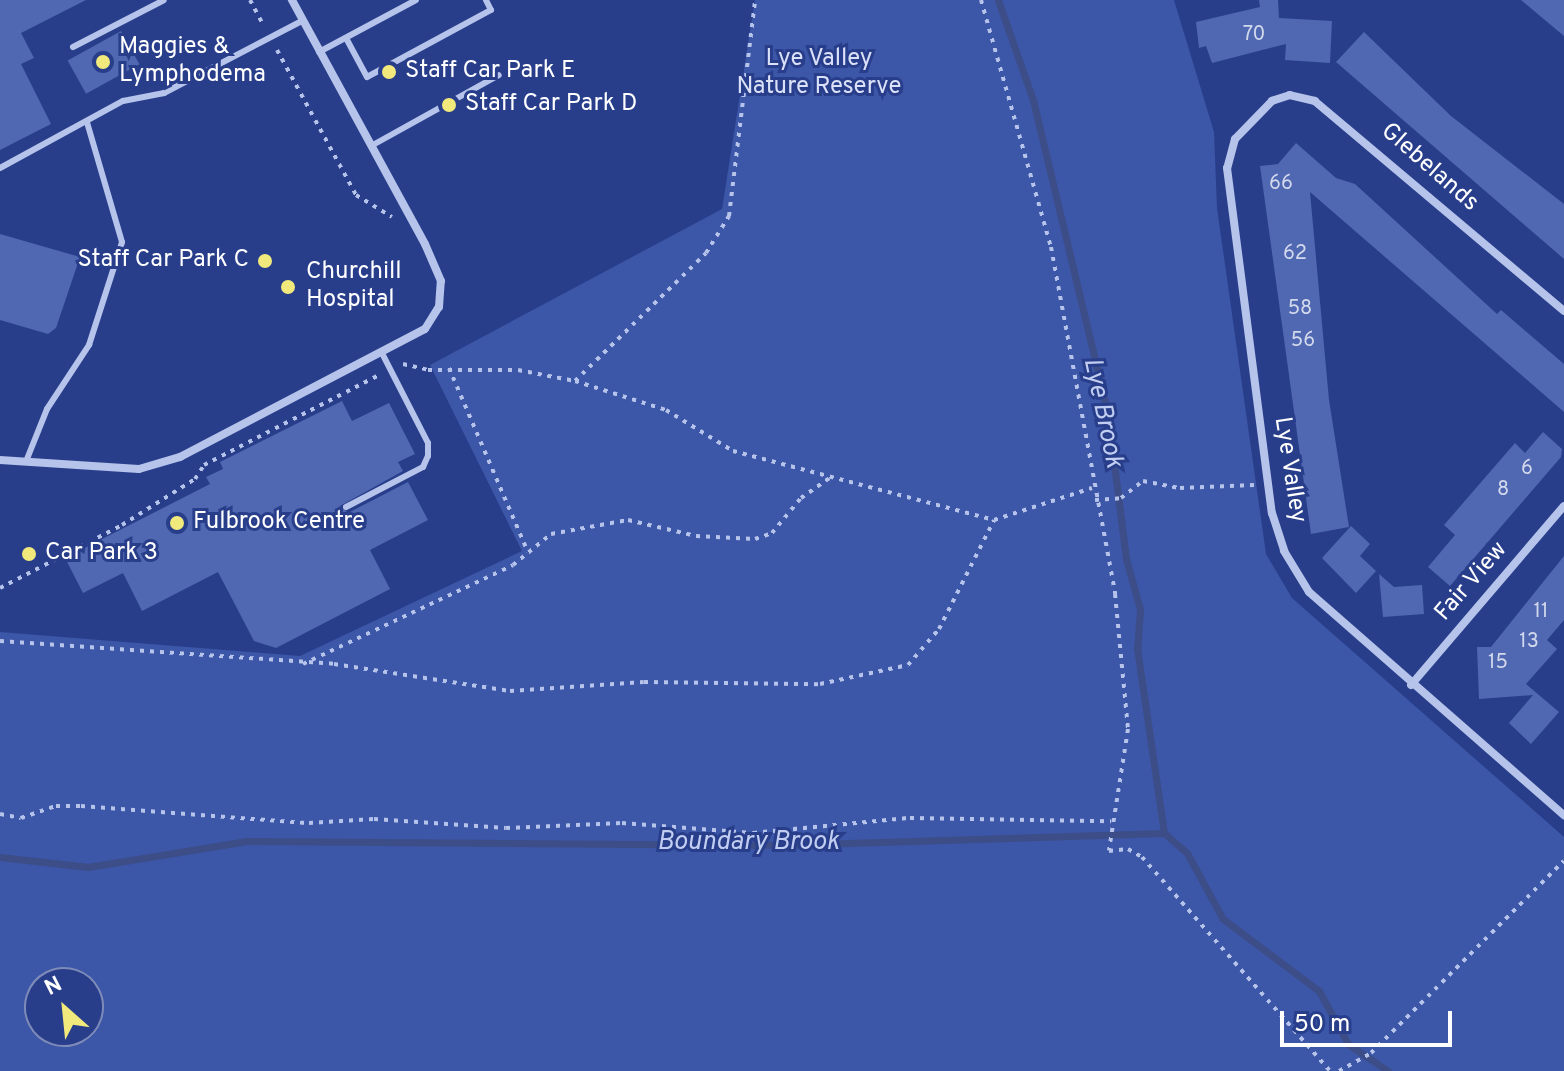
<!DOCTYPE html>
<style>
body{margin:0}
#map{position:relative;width:1564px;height:1071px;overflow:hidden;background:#283e8b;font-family:Overpass,sans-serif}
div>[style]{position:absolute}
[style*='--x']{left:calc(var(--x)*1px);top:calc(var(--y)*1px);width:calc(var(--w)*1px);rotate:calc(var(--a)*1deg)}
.green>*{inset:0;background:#3c56a8}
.stream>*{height:7px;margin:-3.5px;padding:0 3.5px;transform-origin:3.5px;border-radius:3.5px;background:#3d4d87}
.building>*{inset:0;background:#5067b2;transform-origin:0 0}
.path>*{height:4px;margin-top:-2px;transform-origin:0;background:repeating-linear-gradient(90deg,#b6c3ea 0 4px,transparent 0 10px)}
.lane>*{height:6px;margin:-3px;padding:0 3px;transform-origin:3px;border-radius:3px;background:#b6c3ea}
.street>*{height:8px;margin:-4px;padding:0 4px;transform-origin:4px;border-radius:4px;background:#b6c3ea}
.dots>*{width:22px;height:22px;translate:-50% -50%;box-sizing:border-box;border:4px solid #283e8b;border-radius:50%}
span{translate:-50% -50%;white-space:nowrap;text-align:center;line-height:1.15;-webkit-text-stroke:6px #283e8b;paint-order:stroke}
.number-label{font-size:20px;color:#d3d9ec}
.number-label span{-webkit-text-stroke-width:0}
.poi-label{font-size:24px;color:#fff}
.left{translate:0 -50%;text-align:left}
.right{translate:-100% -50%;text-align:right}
.park-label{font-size:24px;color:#dbe1f8}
.street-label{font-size:24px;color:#fff}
.water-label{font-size:26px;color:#c2cef1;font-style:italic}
.north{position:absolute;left:24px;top:967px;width:80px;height:80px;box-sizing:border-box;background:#283e8b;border:2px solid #7e8bb9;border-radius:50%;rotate:333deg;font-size:22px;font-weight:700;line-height:32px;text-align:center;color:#fff}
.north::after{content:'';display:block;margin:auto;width:28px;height:36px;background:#f2e97c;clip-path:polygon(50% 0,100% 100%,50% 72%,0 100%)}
.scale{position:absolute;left:1280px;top:1011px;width:172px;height:36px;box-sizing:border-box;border:4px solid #fff;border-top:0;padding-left:10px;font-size:24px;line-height:28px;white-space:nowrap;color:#fff;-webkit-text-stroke:6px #283e8b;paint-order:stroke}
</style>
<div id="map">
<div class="green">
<i style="clip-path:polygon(evenodd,755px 0,1174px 0,1214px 132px,1217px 208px,1266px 554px,1292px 598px,1564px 837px,1564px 1071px,0 1071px,0 632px,300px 656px,522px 551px,430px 365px,722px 209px,755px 0,40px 983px,88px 983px,88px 1031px,40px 1031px,40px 983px)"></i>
</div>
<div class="stream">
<i style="--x:998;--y:0;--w:106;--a:70.7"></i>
<i style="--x:1033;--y:100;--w:325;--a:76.6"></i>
<i style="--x:1108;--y:416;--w:144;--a:82.8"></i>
<i style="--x:1126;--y:559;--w:52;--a:74.4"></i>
<i style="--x:1140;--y:609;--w:39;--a:94"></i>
<i style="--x:1137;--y:648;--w:187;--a:81.7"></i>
<i style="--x:0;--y:857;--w:89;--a:6.5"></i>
<i style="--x:88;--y:867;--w:161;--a:-9.3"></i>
<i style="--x:247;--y:841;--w:537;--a:0.43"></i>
<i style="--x:784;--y:845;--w:380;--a:-1.8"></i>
<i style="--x:1164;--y:833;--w:30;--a:41"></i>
<i style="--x:1187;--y:853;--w:75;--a:61.4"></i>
<i style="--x:1223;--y:919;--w:120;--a:36.9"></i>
<i style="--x:1319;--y:991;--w:60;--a:61.3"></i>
<i style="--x:1348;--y:1044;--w:48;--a:34"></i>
</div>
<div class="building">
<i style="clip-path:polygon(0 0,86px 0,21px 33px,34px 58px,21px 64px,51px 124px,0 150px)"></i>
<i style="clip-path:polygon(1259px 0,1278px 0,1279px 18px,1332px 21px,1330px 63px,1285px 60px,1286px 44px,1212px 63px,1206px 46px,1199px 48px,1196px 22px,1260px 7px)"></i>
<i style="clip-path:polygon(1521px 0,1564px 0,1564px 36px)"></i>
<i style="left:121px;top:31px;width:38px;height:61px;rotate:61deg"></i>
<i style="clip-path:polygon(1364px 32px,1451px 116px,1564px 204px,1564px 259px,1336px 62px)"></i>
<i style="clip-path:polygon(1296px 143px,1336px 178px,1355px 184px,1497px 314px,1501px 310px,1564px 364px,1564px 412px,1310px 192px,1329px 400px,1349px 527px,1311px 534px,1260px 166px,1278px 164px)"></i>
<i style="clip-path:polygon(0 234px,80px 257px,56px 328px,48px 334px,0 320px)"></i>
<i style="clip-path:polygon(342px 401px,352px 421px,389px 403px,415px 454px,398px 462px,403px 471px,340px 506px,348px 513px,408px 482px,428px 520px,370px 550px,390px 589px,276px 648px,254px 641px,218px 572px,142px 611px,123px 573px,83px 593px,65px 558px,210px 484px,206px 477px,223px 469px,220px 462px)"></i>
<i style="clip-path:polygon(1543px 432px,1562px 449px,1561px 457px,1450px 586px,1428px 567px,1455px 535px,1444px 525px,1515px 443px,1525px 453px)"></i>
<i style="clip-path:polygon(1351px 526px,1370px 544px,1360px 556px,1376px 571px,1356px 593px,1322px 558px)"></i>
<i style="clip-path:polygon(1564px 556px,1564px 620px,1547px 640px,1557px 649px,1526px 684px,1559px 712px,1531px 744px,1509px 723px,1533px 695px,1479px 699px,1477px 647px,1491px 647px)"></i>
<i style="clip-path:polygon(1379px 574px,1394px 587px,1422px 585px,1424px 614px,1383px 617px)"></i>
</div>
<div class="path">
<i style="--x:250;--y:0;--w:27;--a:62"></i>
<i style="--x:981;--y:0;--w:257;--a:74.2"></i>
<i style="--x:1051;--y:247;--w:353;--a:79.5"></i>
<i style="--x:1115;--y:594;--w:136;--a:84.5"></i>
<i style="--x:1128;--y:729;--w:123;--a:98.9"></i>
<i style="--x:1109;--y:851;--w:19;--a:-6"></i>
<i style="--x:1128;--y:849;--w:16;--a:30"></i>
<i style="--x:1142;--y:857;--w:285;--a:48.7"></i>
<i style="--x:277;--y:50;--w:165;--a:61.4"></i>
<i style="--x:356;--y:195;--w:42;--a:31.4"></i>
<i style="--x:403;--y:364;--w:26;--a:13"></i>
<i style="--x:428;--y:370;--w:90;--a:0"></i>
<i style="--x:518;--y:370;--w:58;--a:10.9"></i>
<i style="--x:575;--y:381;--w:96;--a:17.7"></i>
<i style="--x:666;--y:410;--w:79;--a:31.5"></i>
<i style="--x:733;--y:451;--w:270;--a:14.8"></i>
<i style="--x:994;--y:520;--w:103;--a:-18.1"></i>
<i style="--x:449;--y:368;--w:200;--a:66.8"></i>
<i style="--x:575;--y:381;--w:183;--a:-44.3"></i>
<i style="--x:706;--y:253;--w:44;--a:-58.1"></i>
<i style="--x:729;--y:216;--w:218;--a:-83.1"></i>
<i style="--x:1095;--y:500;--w:26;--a:-4"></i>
<i style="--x:1121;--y:498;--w:28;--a:-38"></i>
<i style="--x:1143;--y:481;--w:38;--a:11"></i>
<i style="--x:1180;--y:488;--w:74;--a:-2.3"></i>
<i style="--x:0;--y:588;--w:137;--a:-27.3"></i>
<i style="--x:122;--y:525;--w:86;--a:-32.2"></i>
<i style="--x:195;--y:479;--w:17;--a:-57"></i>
<i style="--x:204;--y:465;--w:195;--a:-27.2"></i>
<i style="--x:0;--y:641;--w:335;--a:3.9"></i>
<i style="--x:334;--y:664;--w:178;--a:8.7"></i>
<i style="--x:510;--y:691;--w:134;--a:-3.8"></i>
<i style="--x:644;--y:682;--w:176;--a:0.7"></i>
<i style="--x:820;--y:684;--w:90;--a:-12.2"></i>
<i style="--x:908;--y:665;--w:48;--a:-49.3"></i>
<i style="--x:939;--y:629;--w:122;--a:-63.2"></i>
<i style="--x:303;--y:664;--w:232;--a:-25.2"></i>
<i style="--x:513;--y:565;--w:49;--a:-39.2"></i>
<i style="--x:551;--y:534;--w:78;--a:-10.3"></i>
<i style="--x:628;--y:520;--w:70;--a:13.2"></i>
<i style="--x:696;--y:536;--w:59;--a:2.9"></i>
<i style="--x:755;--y:539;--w:18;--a:-19"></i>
<i style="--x:772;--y:533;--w:45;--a:-50.4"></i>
<i style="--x:801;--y:498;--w:35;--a:-35"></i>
<i style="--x:0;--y:814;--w:21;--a:11"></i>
<i style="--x:21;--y:818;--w:37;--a:-19"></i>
<i style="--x:56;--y:806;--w:25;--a:0"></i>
<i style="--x:81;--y:806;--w:229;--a:4.3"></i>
<i style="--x:309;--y:823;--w:65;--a:-3.5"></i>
<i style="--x:374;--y:819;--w:132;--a:3.9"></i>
<i style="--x:506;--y:828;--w:116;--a:-2.5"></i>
<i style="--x:622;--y:823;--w:131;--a:4.4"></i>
<i style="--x:753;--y:833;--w:158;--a:-5.5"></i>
<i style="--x:910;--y:818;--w:201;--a:0.9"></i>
<i style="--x:1339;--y:1071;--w:37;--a:-29"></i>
<i style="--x:1371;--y:1053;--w:272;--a:-44.9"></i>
</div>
<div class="lane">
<i style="--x:346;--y:38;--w:44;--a:61.7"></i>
<i style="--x:367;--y:77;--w:141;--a:-28.4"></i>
<i style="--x:491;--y:10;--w:11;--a:-117"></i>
<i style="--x:73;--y:47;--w:102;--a:-27.3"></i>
<i style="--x:319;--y:52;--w:110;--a:-28.2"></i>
<i style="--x:371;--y:146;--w:146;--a:-29"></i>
<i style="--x:0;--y:168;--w:140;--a:-28.6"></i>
<i style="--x:123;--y:101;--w:42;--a:-11"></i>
<i style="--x:164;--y:93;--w:156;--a:-27.6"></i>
<i style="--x:27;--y:459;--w:54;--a:-68.2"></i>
<i style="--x:47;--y:409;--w:77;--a:-56.7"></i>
<i style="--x:89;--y:345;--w:108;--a:-72.2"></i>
<i style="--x:122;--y:242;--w:125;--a:-106.3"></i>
<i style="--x:346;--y:507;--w:87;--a:-27.5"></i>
<i style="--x:423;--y:467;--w:12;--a:-66"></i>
<i style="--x:428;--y:456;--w:13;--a:-90"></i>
<i style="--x:428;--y:443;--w:103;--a:-117.1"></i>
</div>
<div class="street">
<i style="--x:1564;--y:311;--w:326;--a:-139.9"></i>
<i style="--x:1315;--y:101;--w:26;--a:-167"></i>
<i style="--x:1290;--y:95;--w:19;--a:162"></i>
<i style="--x:1272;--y:101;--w:53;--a:134.2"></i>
<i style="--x:1235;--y:139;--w:30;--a:105"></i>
<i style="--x:1227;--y:168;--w:348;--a:82.6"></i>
<i style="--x:1272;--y:513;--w:40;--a:72"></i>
<i style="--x:1284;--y:551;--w:48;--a:58.6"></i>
<i style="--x:1309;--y:592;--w:339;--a:41.2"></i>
<i style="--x:0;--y:460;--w:139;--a:3.7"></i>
<i style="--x:139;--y:469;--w:43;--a:-16.3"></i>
<i style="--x:180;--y:457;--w:276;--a:-27.6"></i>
<i style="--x:425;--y:329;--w:26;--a:-58"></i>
<i style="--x:439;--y:307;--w:26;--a:-86"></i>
<i style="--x:441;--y:281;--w:40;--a:-113.4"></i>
<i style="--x:425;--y:244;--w:278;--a:-118.6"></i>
<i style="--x:1411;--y:685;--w:235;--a:-49.5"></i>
</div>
<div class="dots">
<i style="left:103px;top:62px;background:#f2e97c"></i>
<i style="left:389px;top:72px;background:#f2e97c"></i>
<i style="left:449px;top:105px;background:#f2e97c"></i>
<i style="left:265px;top:261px;background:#f2e97c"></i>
<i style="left:288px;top:287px;background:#f2e97c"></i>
<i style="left:177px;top:523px;background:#f2e97c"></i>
<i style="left:29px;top:554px;background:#f2e97c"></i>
</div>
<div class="number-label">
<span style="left:1254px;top:35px">70</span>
<span style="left:1281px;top:184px">66</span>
<span style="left:1295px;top:254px">62</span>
<span style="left:1300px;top:309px">58</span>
<span style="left:1303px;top:341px">56</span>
<span style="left:1527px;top:469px">6</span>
<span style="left:1503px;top:490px">8</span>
<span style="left:1541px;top:612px">11</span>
<span style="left:1529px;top:642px">13</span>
<span style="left:1498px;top:663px">15</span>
</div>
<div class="poi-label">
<span class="left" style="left:119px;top:62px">Maggies &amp;<br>Lymphodema</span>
<span class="left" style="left:405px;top:72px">Staff Car Park E</span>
<span class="left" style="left:465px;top:105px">Staff Car Park D</span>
<span class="right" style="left:249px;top:261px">Staff Car Park C</span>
<span class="left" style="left:306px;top:287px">Churchill<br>Hospital</span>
<span class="left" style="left:193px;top:523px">Fulbrook Centre</span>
<span class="left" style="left:45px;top:554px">Car Park 3</span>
</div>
<div class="park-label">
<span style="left:819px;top:74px">Lye Valley<br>Nature Reserve</span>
</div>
<div class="street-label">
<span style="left:1429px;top:168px;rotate:41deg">Glebelands</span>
<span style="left:1289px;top:470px;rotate:81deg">Lye Valley</span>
<span style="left:1472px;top:582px;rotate:-49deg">Fair View</span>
</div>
<div class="water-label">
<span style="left:1102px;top:413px;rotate:78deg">Lye Brook</span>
<span style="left:748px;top:843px">Boundary Brook</span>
</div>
<div class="north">N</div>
<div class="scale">50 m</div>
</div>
